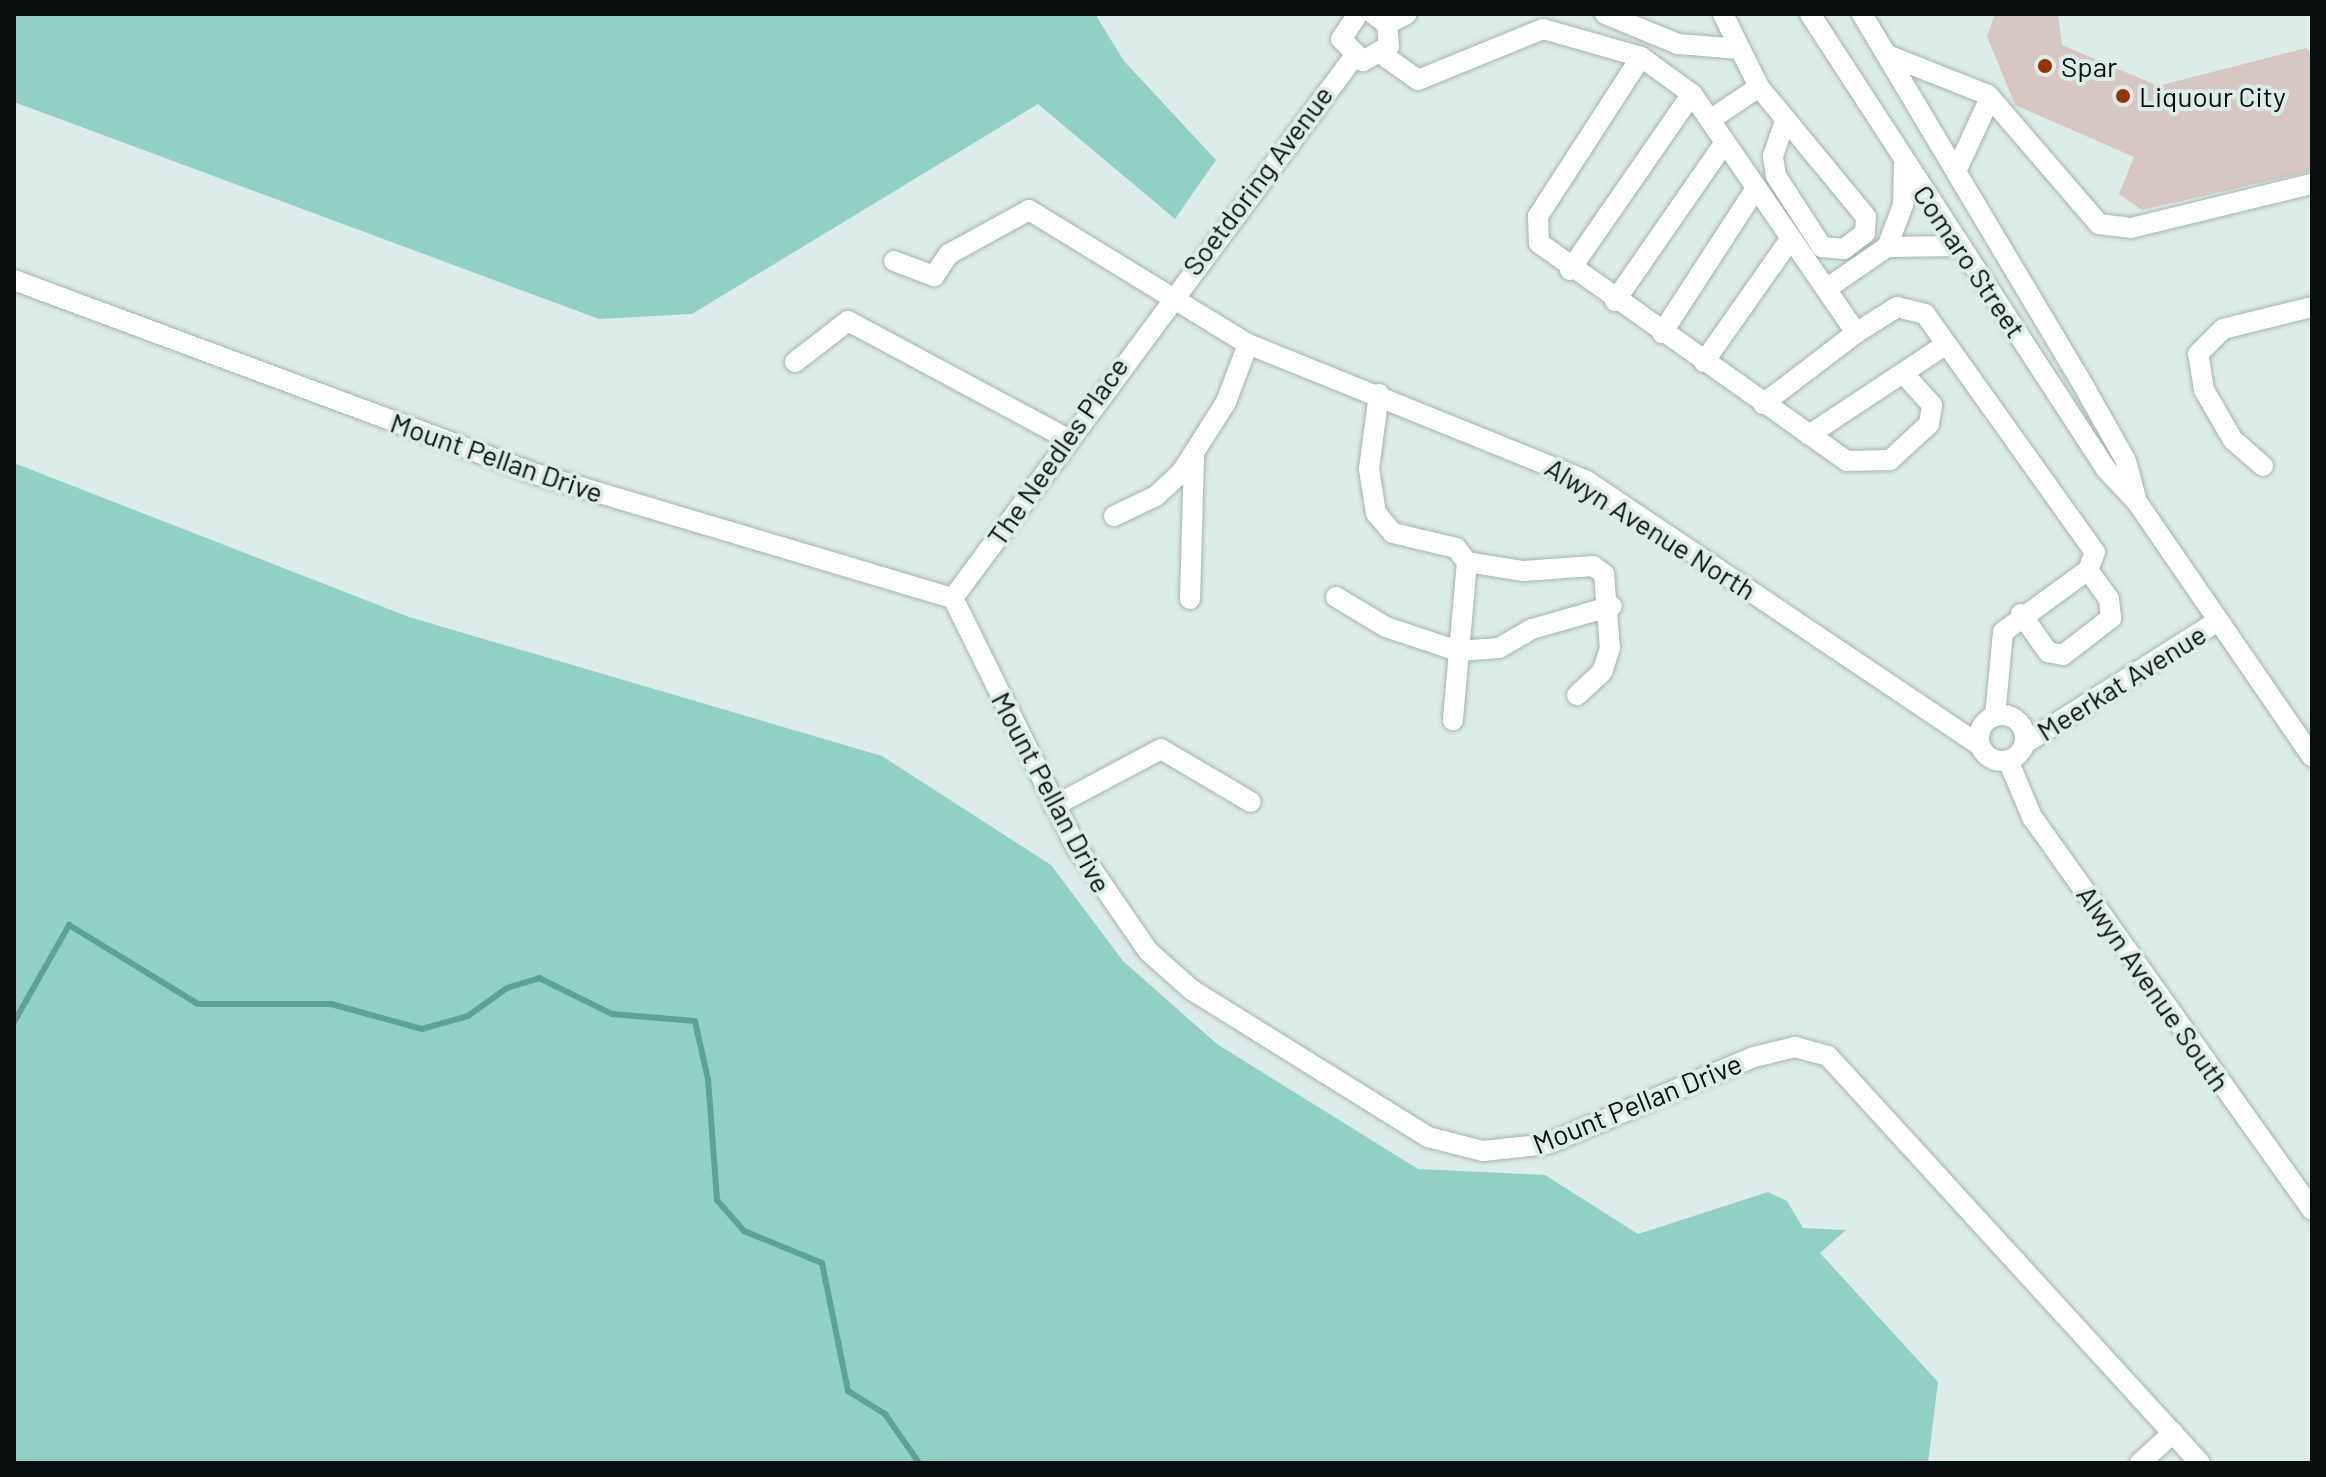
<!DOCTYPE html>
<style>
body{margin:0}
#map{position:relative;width:2326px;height:1477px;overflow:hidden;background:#dcede9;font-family:Barlow,sans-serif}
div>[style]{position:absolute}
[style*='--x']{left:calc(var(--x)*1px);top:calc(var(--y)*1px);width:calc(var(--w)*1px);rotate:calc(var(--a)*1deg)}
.green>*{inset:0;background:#91d1c3}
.stream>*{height:6px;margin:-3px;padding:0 3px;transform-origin:3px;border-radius:3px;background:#5ba495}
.building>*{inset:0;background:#d6c7c2}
.roads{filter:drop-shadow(0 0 2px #a3b3af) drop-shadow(0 0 2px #a3b3af)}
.minor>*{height:20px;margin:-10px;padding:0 10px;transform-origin:10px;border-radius:10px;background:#fff}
.minor>.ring{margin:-10px;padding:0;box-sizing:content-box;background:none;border:20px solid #fff;border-radius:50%}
.dots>*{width:22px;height:22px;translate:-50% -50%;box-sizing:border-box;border:4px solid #dcede9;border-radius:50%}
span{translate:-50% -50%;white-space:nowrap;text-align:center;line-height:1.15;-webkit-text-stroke:8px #dcede9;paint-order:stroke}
.poi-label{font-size:28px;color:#090f0e}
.left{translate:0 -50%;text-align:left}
.street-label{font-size:28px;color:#090f0e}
.frame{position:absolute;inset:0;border:16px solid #090f0e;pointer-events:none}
</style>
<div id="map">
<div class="green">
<i style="clip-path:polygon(14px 14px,1095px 14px,1124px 61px,1216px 160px,1175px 219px,1038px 104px,692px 314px,599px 319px,14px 102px)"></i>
<i style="clip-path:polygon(14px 463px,409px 617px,882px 756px,1051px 865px,1123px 961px,1217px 1044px,1418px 1169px,1545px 1175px,1638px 1234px,1768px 1192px,1787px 1201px,1803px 1228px,1846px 1230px,1820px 1253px,1938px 1382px,1928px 1463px,14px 1463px)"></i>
</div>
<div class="stream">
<i style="--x:14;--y:1022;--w:112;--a:-60.4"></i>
<i style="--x:69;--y:925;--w:151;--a:31.5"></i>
<i style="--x:198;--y:1004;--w:133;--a:0"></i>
<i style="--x:331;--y:1004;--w:94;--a:15.4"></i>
<i style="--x:422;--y:1029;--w:48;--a:-15.8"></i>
<i style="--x:468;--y:1016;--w:48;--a:-35.7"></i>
<i style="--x:507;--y:988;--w:34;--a:-17"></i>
<i style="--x:539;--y:978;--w:81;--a:26.3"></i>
<i style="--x:612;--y:1014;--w:83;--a:4.8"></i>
<i style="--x:695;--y:1021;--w:59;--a:77.4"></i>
<i style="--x:708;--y:1079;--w:121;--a:85.7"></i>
<i style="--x:717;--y:1200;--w:41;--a:48.9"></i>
<i style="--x:744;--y:1231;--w:84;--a:22.3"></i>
<i style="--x:822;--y:1263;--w:131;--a:78.5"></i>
<i style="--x:848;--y:1391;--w:44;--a:31.9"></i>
<i style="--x:885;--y:1414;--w:60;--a:55.2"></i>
</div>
<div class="building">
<i style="clip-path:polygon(1995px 14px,2058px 14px,2062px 45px,2158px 86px,2306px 48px,2312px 53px,2312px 171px,2142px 210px,2119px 194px,2134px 157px,2015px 105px,1987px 36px)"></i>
</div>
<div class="roads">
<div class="minor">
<i style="--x:1358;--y:14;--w:30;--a:124"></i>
<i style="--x:1341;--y:39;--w:31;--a:45"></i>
<i style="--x:1363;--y:61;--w:30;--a:-30"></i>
<i style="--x:1389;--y:46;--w:22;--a:-95"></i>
<i style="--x:1387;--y:24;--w:17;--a:-144"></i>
<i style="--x:1605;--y:14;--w:79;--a:22.3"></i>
<i style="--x:1678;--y:44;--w:62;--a:4.6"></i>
<i style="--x:1810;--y:14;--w:543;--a:56.95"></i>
<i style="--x:2106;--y:469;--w:45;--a:46.8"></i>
<i style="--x:2137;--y:502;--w:309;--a:55.5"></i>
<i style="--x:1862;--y:14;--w:440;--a:59.2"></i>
<i style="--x:2087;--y:392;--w:79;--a:60.5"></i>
<i style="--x:2126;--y:461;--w:38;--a:75"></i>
<i style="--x:1387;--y:24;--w:22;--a:-27"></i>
<i style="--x:1383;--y:55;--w:43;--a:35.5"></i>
<i style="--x:1418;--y:80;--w:135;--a:-22.2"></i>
<i style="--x:1543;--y:29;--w:102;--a:15.9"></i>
<i style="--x:1641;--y:57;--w:63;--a:36"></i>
<i style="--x:1692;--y:94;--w:290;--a:55.5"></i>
<i style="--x:1856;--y:333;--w:49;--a:-32.4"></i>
<i style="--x:1897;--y:307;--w:29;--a:14"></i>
<i style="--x:1925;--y:314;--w:292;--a:54.5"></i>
<i style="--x:2095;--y:552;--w:19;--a:111"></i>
<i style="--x:2088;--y:570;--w:105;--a:143.9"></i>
<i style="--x:2003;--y:632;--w:84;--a:95.4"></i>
<i style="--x:1890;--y:56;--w:105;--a:21.7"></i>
<i style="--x:1988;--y:95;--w:170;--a:49.3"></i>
<i style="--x:2099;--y:224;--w:32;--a:7"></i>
<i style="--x:2131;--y:228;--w:186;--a:-13.7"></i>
<i style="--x:1641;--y:57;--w:189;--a:122.9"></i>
<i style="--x:1538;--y:216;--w:27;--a:88"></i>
<i style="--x:1539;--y:243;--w:377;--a:35.3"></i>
<i style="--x:1847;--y:461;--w:43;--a:-1.3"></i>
<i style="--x:1890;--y:460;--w:53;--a:-42.7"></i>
<i style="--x:1929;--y:424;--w:19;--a:-81"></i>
<i style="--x:1932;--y:405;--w:43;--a:-132.2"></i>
<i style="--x:1759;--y:87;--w:168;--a:50.5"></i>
<i style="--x:1866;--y:217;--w:16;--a:94"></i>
<i style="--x:1865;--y:233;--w:26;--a:143"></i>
<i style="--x:1844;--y:249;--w:22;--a:-175"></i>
<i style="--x:1822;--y:247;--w:85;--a:-122.9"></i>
<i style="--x:1776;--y:176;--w:20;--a:-99"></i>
<i style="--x:1773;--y:156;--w:36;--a:-71"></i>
<i style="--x:1710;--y:120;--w:59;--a:-34"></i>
<i style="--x:1759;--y:87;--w:81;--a:-116.3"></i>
<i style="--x:1958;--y:167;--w:76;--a:-65.1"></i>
<i style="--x:1887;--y:247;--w:45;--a:-69.1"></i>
<i style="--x:1903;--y:205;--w:40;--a:-88.6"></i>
<i style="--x:894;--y:261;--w:43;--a:20.6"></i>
<i style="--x:934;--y:276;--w:27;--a:-56"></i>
<i style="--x:949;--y:254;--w:91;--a:-28.8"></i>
<i style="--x:1029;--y:210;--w:257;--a:31.5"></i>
<i style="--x:1248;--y:344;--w:363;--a:22"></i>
<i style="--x:1585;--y:480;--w:475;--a:33.9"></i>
<i style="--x:1570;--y:270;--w:214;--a:-55.3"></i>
<i style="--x:14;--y:280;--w:557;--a:20.39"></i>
<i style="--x:536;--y:474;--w:435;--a:16.6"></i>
<i style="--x:953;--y:598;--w:275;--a:63.7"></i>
<i style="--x:1075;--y:845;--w:129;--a:55.4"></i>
<i style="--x:1148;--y:951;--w:59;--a:41.6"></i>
<i style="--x:1192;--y:990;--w:278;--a:31.9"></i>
<i style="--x:1428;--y:1137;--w:57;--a:14.3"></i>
<i style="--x:1483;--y:1151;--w:64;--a:-6.2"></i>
<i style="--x:1547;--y:1144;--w:225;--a:-22.8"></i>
<i style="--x:1754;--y:1057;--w:42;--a:-13.7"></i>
<i style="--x:1795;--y:1047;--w:34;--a:15"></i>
<i style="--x:1828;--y:1056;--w:551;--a:47.57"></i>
<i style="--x:1826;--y:289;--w:74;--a:-34.5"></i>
<i style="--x:1887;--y:247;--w:71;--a:-0.8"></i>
<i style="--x:1615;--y:301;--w:193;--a:-55.3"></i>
<i style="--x:1662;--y:333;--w:173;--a:-57"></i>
<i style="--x:795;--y:362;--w:67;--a:-37.7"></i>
<i style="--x:848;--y:321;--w:247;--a:28.2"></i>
<i style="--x:1704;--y:362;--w:151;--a:-54.9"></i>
<i style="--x:1379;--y:394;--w:76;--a:97.6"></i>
<i style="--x:1369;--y:469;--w:45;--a:81"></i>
<i style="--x:1376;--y:513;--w:26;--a:50"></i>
<i style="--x:1393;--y:533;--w:65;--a:13.4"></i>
<i style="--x:1456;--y:548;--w:18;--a:52"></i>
<i style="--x:1467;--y:562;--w:159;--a:95.1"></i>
<i style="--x:1763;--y:404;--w:117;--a:-37.4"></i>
<i style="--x:1809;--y:435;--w:159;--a:-33.5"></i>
<i style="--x:2263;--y:466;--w:40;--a:-139"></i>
<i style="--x:2233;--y:440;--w:58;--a:-120.1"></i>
<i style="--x:2204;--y:390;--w:36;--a:-99"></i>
<i style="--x:2198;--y:354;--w:35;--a:-45"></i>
<i style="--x:2223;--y:329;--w:92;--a:-13.9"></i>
<i style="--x:1114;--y:516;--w:47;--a:-25.5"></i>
<i style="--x:1156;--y:496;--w:34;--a:-43"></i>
<i style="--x:1181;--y:473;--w:84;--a:-57.6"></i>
<i style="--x:1226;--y:402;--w:62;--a:-69.2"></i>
<i style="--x:1467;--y:562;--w:57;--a:9.1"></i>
<i style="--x:1523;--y:571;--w:70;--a:-4.1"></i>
<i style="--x:1593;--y:566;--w:14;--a:36"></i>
<i style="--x:1604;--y:574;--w:74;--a:85.4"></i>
<i style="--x:1610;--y:648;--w:25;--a:108"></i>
<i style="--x:1602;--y:672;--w:34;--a:137"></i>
<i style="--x:1336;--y:597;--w:58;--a:31"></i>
<i style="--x:1386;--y:627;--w:76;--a:18.4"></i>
<i style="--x:1458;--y:651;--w:41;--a:-4.2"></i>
<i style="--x:1499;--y:648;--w:38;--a:-30"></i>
<i style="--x:1532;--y:629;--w:83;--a:-16"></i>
<i style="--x:953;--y:598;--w:672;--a:-53.47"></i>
<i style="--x:1190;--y:599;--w:146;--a:-88.4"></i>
<i style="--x:2021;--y:614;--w:47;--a:54.6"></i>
<i style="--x:2048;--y:652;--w:15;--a:11"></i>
<i style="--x:2063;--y:655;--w:61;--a:-37.6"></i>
<i style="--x:2111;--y:618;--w:19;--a:-96"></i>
<i style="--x:2109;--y:599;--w:36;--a:-126"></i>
<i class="ring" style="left:1979px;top:715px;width:26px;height:26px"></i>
<i style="--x:2024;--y:744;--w:230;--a:-32.4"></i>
<i style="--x:2008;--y:760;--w:62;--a:67.2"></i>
<i style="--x:2032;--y:817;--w:483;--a:54.5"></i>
<i style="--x:1054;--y:806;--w:121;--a:-28"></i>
<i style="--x:1161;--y:749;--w:104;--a:30.5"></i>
<i style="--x:2140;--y:1463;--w:45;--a:-42.3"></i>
</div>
</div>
<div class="dots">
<i style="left:2045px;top:66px;background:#983300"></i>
<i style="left:2123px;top:96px;background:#983300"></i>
</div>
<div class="poi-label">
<span class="left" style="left:2061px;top:66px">Spar</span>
<span class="left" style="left:2139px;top:96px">Liquour City</span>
</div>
<div class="street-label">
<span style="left:1257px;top:180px;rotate:-53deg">Soetdoring Avenue</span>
<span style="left:1970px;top:261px;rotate:56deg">Comaro Street</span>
<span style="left:1057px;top:451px;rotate:-55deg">The Needles Place</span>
<span style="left:497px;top:457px;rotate:19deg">Mount Pellan Drive</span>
<span style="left:1651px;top:528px;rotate:32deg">Alwyn Avenue North</span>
<span style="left:2121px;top:682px;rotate:-32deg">Meerkat Avenue</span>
<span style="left:1052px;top:792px;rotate:62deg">Mount Pellan Drive</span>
<span style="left:2154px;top:988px;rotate:55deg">Alwyn Avenue South</span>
<span style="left:1637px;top:1103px;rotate:-22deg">Mount Pellan Drive</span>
</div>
<div class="frame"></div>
</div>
